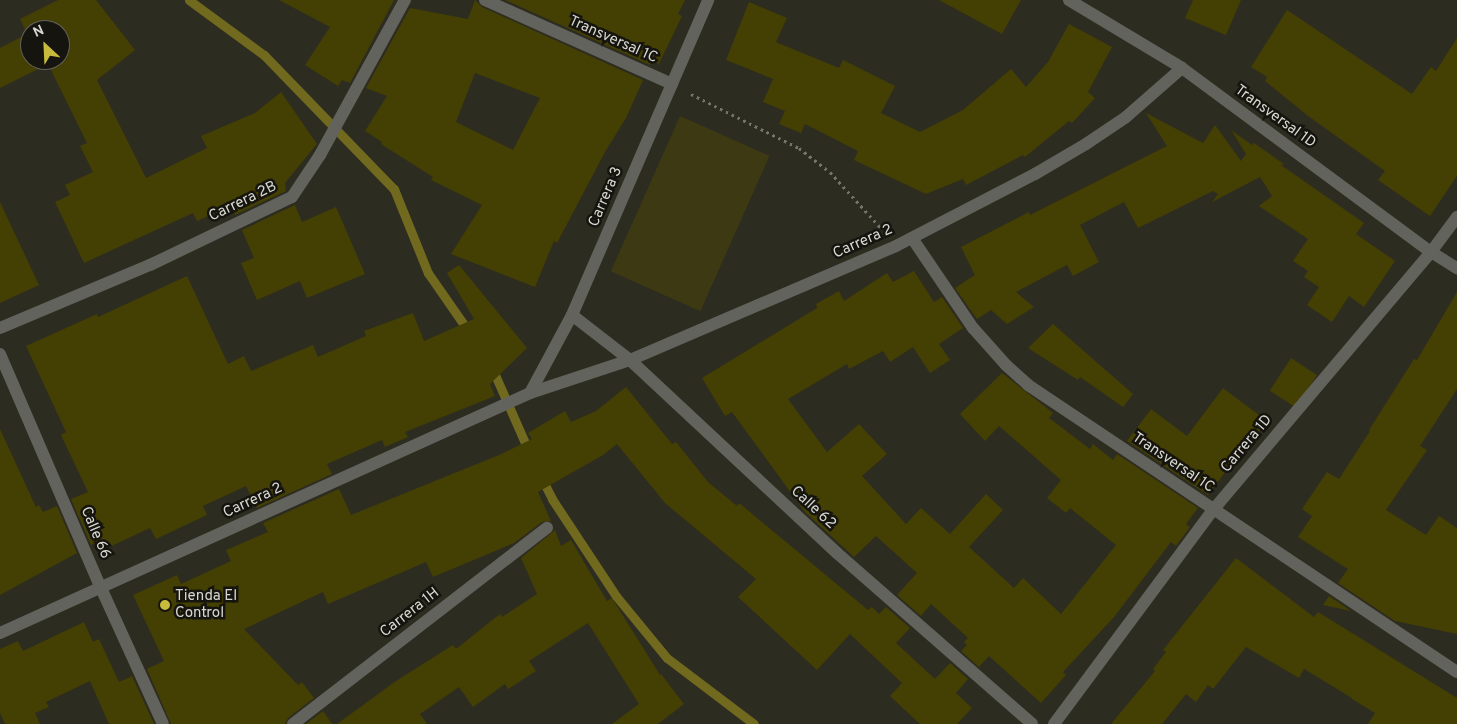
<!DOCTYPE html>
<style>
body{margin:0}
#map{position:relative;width:1457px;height:724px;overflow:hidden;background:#2d2c21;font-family:Overpass,sans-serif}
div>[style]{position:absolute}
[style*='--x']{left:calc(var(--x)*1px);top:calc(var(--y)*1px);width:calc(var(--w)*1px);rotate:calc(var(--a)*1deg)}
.green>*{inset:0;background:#3d3913;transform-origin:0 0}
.stream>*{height:9px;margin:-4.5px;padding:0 4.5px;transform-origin:4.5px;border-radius:4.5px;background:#70691e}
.building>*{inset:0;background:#443f02;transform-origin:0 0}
.path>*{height:3px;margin-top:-1.5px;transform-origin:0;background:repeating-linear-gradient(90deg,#76766d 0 2.5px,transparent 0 6.5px)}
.minor>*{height:12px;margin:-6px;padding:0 6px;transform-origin:6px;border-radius:6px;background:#63635d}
.tertiary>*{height:12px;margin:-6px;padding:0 6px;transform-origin:6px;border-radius:6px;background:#63635d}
.dots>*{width:14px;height:14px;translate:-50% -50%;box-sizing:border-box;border:2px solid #15140f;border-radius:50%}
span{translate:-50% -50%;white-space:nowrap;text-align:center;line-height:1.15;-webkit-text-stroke:5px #15140f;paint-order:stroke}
.street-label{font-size:15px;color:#d8d8d1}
.poi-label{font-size:15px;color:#d8d8d1}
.left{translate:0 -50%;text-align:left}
.north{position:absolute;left:20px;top:20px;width:50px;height:50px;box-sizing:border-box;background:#15140f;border:1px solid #63625d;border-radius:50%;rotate:335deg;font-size:14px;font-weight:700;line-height:20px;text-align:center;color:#d8d8d1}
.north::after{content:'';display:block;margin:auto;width:18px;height:22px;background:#c7bb3b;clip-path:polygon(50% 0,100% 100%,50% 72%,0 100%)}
</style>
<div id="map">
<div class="green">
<i style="left:680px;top:116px;width:98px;height:170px;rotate:24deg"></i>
</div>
<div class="stream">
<i style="--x:189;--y:0;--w:93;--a:36.3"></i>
<i style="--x:264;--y:55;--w:187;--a:45.9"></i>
<i style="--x:394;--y:189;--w:91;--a:68"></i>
<i style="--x:428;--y:273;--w:72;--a:55.2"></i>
<i style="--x:492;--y:368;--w:92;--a:66.2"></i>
<i style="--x:541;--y:477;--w:25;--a:63"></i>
<i style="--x:552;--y:499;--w:116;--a:56.6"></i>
<i style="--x:616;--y:596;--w:80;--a:50.6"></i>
<i style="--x:667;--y:658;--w:109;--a:37.2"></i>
</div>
<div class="building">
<i style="clip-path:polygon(evenodd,58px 0,96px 0,135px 50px,97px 80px,146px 178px,207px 148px,201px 136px,255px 113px,281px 92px,317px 144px,285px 183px,286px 191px,235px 215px,231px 206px,197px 221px,193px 213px,84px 263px,55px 202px,70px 195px,65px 185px,93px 172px,80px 146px,87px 143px,48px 64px,0 88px,0 48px,27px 34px,20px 19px,58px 0,30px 30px,60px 30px,60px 60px,30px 60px,30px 30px)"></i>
<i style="clip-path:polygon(279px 0,394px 0,350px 83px,342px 80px,338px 86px,305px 65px,330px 27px)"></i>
<i style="clip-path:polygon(evenodd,475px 0,482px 7px,643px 80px,626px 118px,605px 152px,557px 243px,554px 241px,535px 287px,451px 254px,482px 205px,431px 180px,433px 177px,381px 144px,382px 142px,365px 131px,387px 96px,366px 88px,410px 8px,468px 19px,475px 0,475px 73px,540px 98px,513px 150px,456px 122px,475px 73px)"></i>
<i style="clip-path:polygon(505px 0,685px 0,678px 14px,682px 16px,659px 64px,652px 61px,650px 65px)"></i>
<i style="clip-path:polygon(939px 0,1021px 0,1002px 34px)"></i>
<i style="clip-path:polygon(1193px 0,1241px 0,1226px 35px,1185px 18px)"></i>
<i style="clip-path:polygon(749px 2px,787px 18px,776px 42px,778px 43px,839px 68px,843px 60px,895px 86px,881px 113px,920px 132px,963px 110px,1011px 69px,1026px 87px,1048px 62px,1069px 24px,1112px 47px,1088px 92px,1095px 98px,1072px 123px,1069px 121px,1025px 157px,1023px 155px,966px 185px,963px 179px,926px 194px,854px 160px,858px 151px,805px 124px,801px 133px,779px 124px,785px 111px,763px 102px,773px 79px,726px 60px)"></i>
<i style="clip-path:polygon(1287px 10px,1412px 94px,1431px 67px,1436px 71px,1457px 38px,1457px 176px,1430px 216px,1378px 180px,1385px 171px,1308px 116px,1265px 81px,1267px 77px,1251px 67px)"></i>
<i style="clip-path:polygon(1146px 113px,1203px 143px,1215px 125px,1241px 161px,1246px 154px,1231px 130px,1252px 145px,1254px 143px,1284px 164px,1281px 165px,1364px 223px,1356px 234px,1395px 261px,1364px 307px,1349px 296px,1332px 322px,1307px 305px,1319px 287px,1304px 277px,1308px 271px,1293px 261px,1308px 239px,1259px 206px,1272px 196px,1260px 177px,1212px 202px,1218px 194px,1213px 191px,1138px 228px,1124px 202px,1080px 225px,1099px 262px,1073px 276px,1067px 265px,1016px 292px,1034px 307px,1007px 324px,991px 310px,977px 319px,955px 288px,975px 275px,961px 247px,1029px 212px,1030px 215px,1167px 146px)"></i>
<i style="clip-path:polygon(0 202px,39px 285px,0 303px)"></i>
<i style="clip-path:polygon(295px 205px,302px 222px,336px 207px,365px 274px,307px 298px,300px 281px,257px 300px,241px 263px,254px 258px,242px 230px)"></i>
<i style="clip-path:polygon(459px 265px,527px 348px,490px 384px,495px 396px,405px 432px,408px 437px,385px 447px,382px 440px,327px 464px,332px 474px,257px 508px,246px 486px,203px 506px,207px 515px,156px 539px,150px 528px,103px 550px,99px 541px,91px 545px,71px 499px,88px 492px,61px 435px,66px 432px,26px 346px,97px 314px,98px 317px,187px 276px,228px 364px,244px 356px,251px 371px,313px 345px,318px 357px,366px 336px,364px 331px,413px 313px,424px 341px,474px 319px,447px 273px)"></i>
<i style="clip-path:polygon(914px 271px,934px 302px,942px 297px,963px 328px,939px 344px,950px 360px,930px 373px,913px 347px,890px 362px,883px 351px,849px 369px,847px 364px,788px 399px,827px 452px,859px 424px,887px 454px,862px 476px,906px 524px,921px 508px,950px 534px,986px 494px,1003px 510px,969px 547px,1014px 588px,1023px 578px,1061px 614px,1116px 545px,1070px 508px,1066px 513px,1047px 498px,1061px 480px,999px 426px,985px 441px,960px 414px,1002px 373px,1053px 413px,1049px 418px,1090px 449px,1093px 444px,1113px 460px,1117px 454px,1198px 508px,1186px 524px,1190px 527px,1176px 546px,1171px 542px,1114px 617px,1063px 672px,1066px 675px,1041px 703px,989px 656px,979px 667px,961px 651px,967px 645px,964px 642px,968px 638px,931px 604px,921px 616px,897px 595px,917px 573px,876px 536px,854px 557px,805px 512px,732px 412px,725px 416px,702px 378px,817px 308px,816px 304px,839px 291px,844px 301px,887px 273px,893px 282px)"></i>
<i style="clip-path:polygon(1457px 292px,1457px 389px,1420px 446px,1427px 450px,1386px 510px,1426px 535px,1439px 516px,1457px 528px,1457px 634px,1395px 621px,1338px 583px,1348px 569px,1298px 537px,1312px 516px,1302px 509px,1327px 472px,1339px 479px,1370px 431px,1369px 430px,1414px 359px,1417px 360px)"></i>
<i style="clip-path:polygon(1053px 324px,1133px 394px,1123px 407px,1080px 377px,1078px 380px,1028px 348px)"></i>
<i style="left:1291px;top:358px;width:31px;height:39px;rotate:33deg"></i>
<i style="clip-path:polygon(626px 387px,672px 444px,676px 442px,708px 482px,737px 506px,739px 503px,868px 610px,872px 607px,879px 614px,886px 607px,910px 628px,896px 643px,935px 679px,950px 663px,968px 679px,956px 693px,972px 708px,957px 724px,920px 724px,890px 696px,902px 683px,850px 634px,817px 670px,738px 597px,756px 579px,665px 503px,617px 444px,603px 455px,538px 492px,551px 521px,542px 522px,514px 543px,433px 577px,426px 562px,328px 604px,323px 592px,244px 629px,298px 685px,302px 682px,314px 698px,288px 718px,285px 724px,171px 724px,147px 669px,164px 661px,133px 595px,177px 575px,181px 584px,231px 561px,226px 550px,268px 532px,263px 523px,339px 489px,351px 515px,499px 455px,532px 439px,528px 433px,565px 411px,571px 422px,596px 411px)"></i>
<i style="clip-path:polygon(1223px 388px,1267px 421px,1231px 469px,1229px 467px,1208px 495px,1127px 441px,1151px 409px,1187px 436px)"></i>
<i style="clip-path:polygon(0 429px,36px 507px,39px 505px,43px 512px,57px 506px,77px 553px,0 595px)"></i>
<i style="clip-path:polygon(555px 530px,561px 546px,571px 540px,607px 601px,612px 598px,660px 675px,661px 674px,684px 704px,658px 724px,612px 724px,639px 704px,588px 623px,529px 661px,536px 671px,508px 689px,505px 684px,473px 707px,459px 687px,420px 714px,427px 724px,337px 724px,396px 681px,453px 645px,456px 649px,500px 614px,502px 617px,537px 594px,521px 558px)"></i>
<i style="clip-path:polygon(1236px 558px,1314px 617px,1318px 612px,1457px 698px,1457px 724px,1368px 724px,1375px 713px,1352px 699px,1352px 698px,1304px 669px,1299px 678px,1246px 647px,1213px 689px,1208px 685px,1196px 702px,1186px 694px,1162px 724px,1111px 724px,1155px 671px,1153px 669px,1166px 652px,1163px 650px)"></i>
<i style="clip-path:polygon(1329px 596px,1351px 611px,1323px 605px)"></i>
<i style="clip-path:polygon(84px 622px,93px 642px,99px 639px,119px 682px,132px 676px,154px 724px,109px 724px,90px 681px,46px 702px,49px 707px,35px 713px,40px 724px,5px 724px,0 713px,0 649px,18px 641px,23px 651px)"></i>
<i style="clip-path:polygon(323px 711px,332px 724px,306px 724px)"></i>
</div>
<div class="path">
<i style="--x:691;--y:94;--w:121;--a:26.6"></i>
<i style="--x:799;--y:148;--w:39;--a:38"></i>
<i style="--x:830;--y:172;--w:76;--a:47.7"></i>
</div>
<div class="minor">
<i style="--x:485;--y:0;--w:205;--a:24.2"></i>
<i style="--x:1069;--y:0;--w:132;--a:31"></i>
<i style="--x:1182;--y:68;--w:310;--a:36.5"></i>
<i style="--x:1431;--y:252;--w:31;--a:32"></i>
<i style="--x:912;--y:238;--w:109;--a:55.9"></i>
<i style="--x:973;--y:328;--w:50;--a:48.3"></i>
<i style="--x:1006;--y:365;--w:30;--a:42"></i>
<i style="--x:1028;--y:385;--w:516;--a:33.78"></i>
<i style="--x:572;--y:315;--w:73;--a:37.8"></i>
<i style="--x:630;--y:360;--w:283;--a:43"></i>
<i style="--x:837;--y:553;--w:259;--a:41.2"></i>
<i style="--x:0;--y:328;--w:163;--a:-22.8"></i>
<i style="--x:150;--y:265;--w:157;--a:-25.6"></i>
<i style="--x:292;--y:197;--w:50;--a:-56.3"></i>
<i style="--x:320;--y:155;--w:177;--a:-61.3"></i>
<i style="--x:0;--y:354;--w:255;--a:66.7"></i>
<i style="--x:530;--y:393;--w:105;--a:-18.3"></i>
<i style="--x:630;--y:360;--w:289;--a:-23.2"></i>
<i style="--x:896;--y:246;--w:157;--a:-27.4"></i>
<i style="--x:1035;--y:174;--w:59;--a:-30.5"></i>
<i style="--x:1086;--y:144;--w:48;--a:-34"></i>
<i style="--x:1126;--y:117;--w:74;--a:-41.2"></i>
<i style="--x:293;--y:724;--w:321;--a:-37.7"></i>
<i style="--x:1054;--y:724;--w:267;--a:-53.4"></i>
<i style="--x:1213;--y:510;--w:338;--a:-49.8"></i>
<i style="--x:1431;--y:252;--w:44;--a:-53.4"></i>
</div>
<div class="tertiary">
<i style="--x:101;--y:588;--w:149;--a:65.5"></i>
<i style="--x:0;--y:633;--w:582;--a:-24.36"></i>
<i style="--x:530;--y:393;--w:89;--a:-61.7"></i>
<i style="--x:572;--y:315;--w:343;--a:-66.6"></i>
</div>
<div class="dots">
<i style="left:165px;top:605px;background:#c7bb3b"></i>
</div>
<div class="street-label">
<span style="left:613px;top:40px;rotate:24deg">Transversal 1C</span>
<span style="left:1275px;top:117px;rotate:36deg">Transversal 1D</span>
<span style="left:606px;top:197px;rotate:-67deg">Carrera 3</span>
<span style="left:243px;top:202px;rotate:-26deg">Carrera 2B</span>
<span style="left:863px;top:242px;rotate:-24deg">Carrera 2</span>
<span style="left:1247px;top:444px;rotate:-50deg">Carrera 1D</span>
<span style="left:1173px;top:463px;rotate:34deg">Transversal 1C</span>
<span style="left:253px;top:501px;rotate:-25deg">Carrera 2</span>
<span style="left:813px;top:508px;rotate:43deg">Calle 62</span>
<span style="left:95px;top:533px;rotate:67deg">Calle 66</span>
<span style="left:410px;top:613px;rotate:-38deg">Carrera 1H</span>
</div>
<div class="poi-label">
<span class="left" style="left:175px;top:605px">Tienda El<br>Control</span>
</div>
<div class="north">N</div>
</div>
